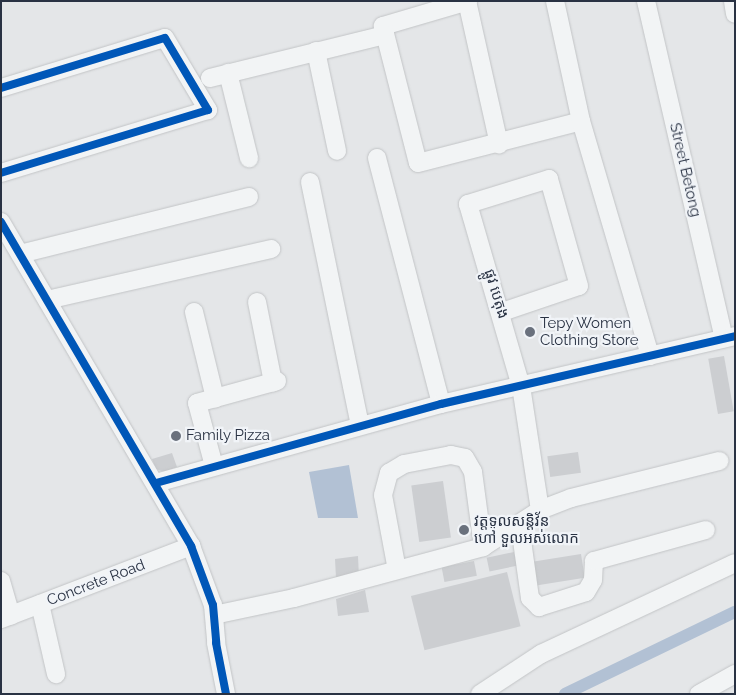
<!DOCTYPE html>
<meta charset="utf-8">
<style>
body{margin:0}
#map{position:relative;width:736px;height:695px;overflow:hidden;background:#e4e6e8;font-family:Raleway,"Noto Sans Khmer",sans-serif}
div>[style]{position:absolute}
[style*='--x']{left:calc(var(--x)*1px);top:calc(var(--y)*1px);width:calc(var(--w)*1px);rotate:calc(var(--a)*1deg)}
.water>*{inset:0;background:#b2c1d4}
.canal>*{height:12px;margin:-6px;padding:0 6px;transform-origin:6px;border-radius:6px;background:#b2c1d4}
.building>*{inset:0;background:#ccced1;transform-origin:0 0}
.roads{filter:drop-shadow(0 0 1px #c2c4c6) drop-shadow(0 0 1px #c2c4c6)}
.minor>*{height:18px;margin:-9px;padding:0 9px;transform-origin:9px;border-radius:9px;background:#f2f4f5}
.cycleway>*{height:8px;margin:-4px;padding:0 4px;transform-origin:4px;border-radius:4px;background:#0057b8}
.dots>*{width:14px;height:14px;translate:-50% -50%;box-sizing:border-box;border:2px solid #f1f4f8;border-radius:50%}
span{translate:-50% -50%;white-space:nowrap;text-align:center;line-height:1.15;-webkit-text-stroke:4.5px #f1f4f8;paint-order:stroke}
.street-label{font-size:15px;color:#293243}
.poi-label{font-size:15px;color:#293243}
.left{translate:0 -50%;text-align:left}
.frame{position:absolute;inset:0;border:2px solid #293243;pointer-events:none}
</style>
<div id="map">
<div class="water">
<i style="clip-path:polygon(349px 465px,358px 518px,318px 518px,309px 472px)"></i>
</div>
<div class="canal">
<i style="--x:565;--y:694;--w:189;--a:-25.8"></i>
</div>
<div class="building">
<i style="left:724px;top:356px;width:56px;height:16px;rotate:80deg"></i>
<i style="left:578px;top:452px;width:21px;height:31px;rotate:82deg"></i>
<i style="clip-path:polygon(172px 453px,177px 467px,164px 472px,156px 469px,152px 459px)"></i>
<i style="left:443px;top:481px;width:57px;height:32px;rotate:82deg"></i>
<i style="left:514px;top:552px;width:14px;height:28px;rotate:78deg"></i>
<i style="left:581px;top:554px;width:24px;height:54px;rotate:81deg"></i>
<i style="clip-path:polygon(358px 556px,359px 578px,336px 578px,335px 559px)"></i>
<i style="left:474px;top:561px;width:15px;height:33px;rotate:79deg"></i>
<i style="left:507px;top:572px;width:56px;height:99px;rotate:76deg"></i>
<i style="clip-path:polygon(365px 590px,369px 612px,338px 616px,336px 599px)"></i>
</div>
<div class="roads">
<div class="minor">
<i style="--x:467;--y:1;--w:147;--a:77.4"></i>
<i style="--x:468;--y:1;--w:89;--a:163.6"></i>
<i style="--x:383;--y:26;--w:141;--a:75.7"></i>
<i style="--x:418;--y:163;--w:168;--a:-14.4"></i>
<i style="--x:555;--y:1;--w:123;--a:77.8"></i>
<i style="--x:581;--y:121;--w:245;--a:73.6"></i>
<i style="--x:646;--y:1;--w:346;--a:77"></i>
<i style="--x:733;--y:1;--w:13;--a:81"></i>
<i style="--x:316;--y:51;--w:102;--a:78.1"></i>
<i style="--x:228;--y:73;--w:88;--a:76.1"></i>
<i style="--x:210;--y:78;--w:180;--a:-13.8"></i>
<i style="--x:1;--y:88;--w:171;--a:-17"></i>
<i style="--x:165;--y:38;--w:84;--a:59.2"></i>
<i style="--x:208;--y:110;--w:216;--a:163.1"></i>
<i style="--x:377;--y:158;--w:254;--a:75.4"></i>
<i style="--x:310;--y:182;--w:249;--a:78.4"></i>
<i style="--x:1;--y:222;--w:376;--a:59.6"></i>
<i style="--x:191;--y:546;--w:63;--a:69.6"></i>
<i style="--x:213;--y:605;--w:38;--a:85"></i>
<i style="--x:216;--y:643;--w:52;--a:78.9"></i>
<i style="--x:20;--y:254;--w:236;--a:-14"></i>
<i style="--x:47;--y:300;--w:230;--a:-12.8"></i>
<i style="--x:257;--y:302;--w:82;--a:78.7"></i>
<i style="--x:194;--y:312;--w:89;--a:76.3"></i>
<i style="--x:502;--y:312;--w:81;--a:-18.7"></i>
<i style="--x:579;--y:286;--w:111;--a:-105.7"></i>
<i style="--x:549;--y:179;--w:85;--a:162.8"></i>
<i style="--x:468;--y:204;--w:190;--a:73.8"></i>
<i style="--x:521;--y:386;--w:125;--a:81.3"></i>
<i style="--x:214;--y:466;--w:65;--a:-105.1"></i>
<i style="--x:197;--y:403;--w:83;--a:-15.4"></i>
<i style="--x:156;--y:483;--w:296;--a:-15.5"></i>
<i style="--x:441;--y:404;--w:302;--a:-13"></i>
<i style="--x:520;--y:526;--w:73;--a:82.1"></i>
<i style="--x:530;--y:598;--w:13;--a:45"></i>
<i style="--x:539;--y:607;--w:49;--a:-17.7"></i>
<i style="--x:586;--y:592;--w:14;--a:-60"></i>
<i style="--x:593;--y:580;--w:19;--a:-87"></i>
<i style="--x:594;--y:561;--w:116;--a:-15.5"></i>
<i style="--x:397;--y:570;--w:76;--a:-100.6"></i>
<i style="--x:383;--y:495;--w:23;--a:-75"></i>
<i style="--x:389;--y:473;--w:17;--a:-31"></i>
<i style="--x:404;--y:464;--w:48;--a:-10.8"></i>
<i style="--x:451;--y:455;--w:14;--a:12"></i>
<i style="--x:465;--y:458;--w:16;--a:60"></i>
<i style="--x:473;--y:472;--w:76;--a:82.4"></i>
<i style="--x:1;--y:581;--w:36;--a:74"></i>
<i style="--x:40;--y:604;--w:72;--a:77.1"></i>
<i style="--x:214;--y:615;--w:82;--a:-12"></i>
<i style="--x:294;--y:598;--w:196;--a:-15.1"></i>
<i style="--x:483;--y:547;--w:68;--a:-33"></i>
<i style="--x:540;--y:510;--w:33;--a:-21"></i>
<i style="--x:571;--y:498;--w:153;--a:-14"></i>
<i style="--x:1;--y:619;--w:204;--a:-21"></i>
<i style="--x:480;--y:694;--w:73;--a:-33.3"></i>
<i style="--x:541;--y:654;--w:214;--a:-25.1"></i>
<i style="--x:699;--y:694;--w:41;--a:-29.1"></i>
</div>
</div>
<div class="cycleway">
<i style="--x:1;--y:88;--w:171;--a:-17"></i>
<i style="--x:165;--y:38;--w:84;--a:59.2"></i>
<i style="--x:208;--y:110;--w:216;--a:163.1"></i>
<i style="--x:1;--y:222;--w:376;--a:59.6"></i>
<i style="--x:191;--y:546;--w:63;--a:69.6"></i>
<i style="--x:213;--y:605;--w:38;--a:85"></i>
<i style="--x:216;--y:643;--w:52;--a:78.9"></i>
<i style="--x:156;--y:483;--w:296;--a:-15.5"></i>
<i style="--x:441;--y:404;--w:302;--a:-13"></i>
</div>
<div class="dots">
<i style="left:530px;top:332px;background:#6a717d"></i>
<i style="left:176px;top:436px;background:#6a717d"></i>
<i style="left:464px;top:530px;background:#6a717d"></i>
</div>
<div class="street-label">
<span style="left:685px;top:170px;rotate:77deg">Street Betong</span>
<span style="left:496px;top:294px;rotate:73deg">ផ្លូវ បេតុង</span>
<span style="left:96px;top:583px;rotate:-21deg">Concrete Road</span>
</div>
<div class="poi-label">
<span class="left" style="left:540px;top:332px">Tepy Women<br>Clothing Store</span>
<span class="left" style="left:186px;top:436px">Family Pizza</span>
<span class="left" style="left:474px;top:530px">វត្តទូលសន្តិវ័ន<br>ហៅ ទួលអស់លោក</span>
</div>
<div class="frame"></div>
</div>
